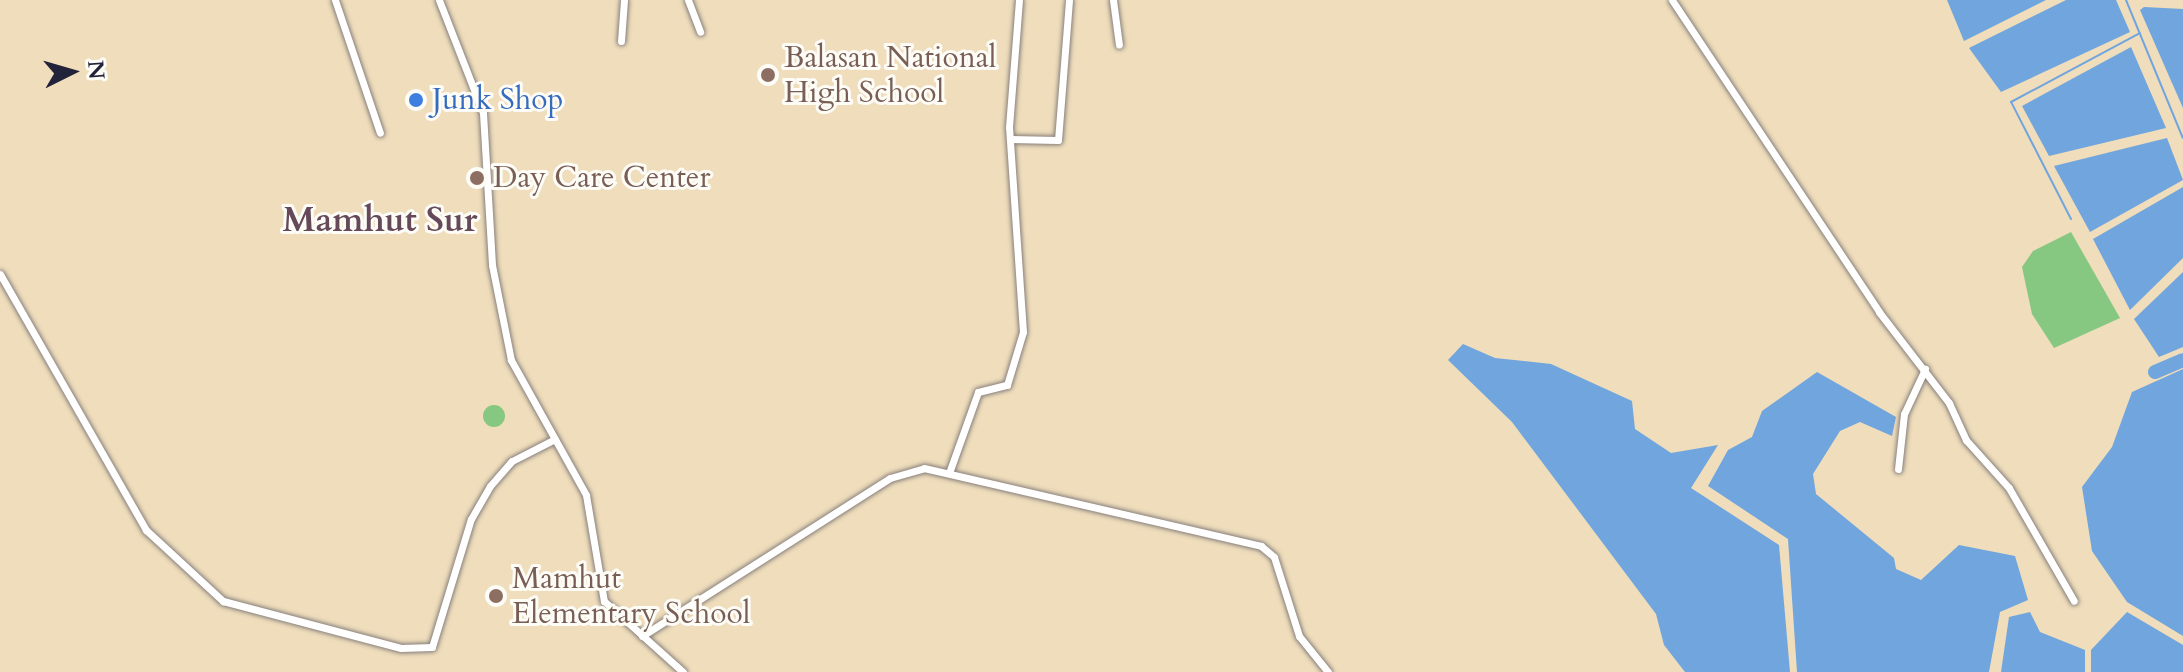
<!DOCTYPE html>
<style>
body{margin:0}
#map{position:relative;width:2183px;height:672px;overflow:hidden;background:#efddbc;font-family:Cardo,serif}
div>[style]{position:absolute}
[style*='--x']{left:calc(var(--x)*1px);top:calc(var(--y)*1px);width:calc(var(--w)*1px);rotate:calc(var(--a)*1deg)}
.green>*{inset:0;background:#86c881}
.round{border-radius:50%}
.water>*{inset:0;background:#70a5dd}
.stream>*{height:2px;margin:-1px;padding:0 1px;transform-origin:1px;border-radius:1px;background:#70a5dd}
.river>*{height:14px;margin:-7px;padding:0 7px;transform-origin:7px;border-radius:7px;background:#70a5dd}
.roads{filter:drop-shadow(0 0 2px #88807c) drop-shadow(0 0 2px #88807c)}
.minor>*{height:7px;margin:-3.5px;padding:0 3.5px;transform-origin:3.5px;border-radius:3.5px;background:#fff}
.dots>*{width:22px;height:22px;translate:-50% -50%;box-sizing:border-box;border:4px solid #fdfcf7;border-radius:50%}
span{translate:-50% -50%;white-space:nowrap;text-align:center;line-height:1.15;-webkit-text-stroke:6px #fdfcf7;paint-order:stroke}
.education-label{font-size:30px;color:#785e54}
.left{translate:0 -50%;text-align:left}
.shop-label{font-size:30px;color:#366cbe}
.quarter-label{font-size:34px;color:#654958;font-weight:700}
.north{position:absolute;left:32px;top:32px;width:80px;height:80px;-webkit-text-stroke:6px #fdfcf7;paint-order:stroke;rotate:85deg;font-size:22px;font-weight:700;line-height:32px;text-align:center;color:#22223b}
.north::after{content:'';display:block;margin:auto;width:28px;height:36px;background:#22223b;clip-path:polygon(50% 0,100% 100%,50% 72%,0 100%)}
</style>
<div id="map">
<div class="green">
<i style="clip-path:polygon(2071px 232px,2120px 318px,2054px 348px,2032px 314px,2022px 267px,2033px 251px)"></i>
<i class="round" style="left:483px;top:405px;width:22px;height:22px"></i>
</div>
<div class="water">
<i style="clip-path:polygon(1947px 0,2046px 0,1964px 41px)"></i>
<i style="clip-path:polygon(2066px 0,2116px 0,2130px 32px,2001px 92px,1969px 48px)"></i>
<i style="clip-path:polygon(2144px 7px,2183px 9px,2183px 108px,2140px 10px)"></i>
<i style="clip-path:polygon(2131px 47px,2166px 128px,2049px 156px,2022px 106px)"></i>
<i style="clip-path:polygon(2167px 138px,2183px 180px,2090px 232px,2054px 166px)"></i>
<i style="clip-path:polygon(2183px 187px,2183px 258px,2130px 310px,2093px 239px)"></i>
<i style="clip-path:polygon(2183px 272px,2183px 347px,2159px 357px,2134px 319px)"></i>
<i style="clip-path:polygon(1463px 344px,1495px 358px,1551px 364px,1632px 401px,1635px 429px,1671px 453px,1718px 445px,1691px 488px,1779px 545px,1790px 672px,1685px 672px,1664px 645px,1656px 614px,1512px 422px,1448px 360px)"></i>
<i style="clip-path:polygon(2183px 369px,2183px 636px,2127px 602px,2092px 551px,2082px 487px,2112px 447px,2132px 392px)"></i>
<i style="clip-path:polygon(1817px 372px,1896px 417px,1892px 436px,1860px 422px,1840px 431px,1813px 474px,1816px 494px,1894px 558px,1896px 569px,1921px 580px,1959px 545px,2015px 556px,2028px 600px,2000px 612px,1989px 672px,1797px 672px,1788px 539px,1708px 486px,1728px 450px,1752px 437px,1762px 411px)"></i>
<i style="clip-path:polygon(2030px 612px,2040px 632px,2085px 650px,2085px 672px,2001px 672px,2009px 617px)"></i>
<i style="clip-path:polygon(2127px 612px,2183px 645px,2183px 672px,2091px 672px,2091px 650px)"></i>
</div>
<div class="stream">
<i style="--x:2126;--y:0;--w:149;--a:67.6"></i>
<i style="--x:2071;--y:219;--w:131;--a:-117.1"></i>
<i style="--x:2011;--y:102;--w:146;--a:-28.1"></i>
</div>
<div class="river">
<i style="--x:2155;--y:372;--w:30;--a:-23"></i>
</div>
<div class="roads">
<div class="minor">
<i style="--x:335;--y:0;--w:140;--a:71.3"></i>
<i style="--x:439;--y:0;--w:121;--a:68.7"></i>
<i style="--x:483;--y:113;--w:152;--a:86.6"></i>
<i style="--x:492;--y:265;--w:97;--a:78.7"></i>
<i style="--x:511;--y:360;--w:154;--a:60.9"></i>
<i style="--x:586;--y:495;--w:108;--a:80.4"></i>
<i style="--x:604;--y:601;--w:106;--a:41.9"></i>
<i style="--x:688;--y:0;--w:34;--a:69"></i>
<i style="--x:1113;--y:0;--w:45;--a:82.4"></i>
<i style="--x:1672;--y:0;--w:374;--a:56.4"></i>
<i style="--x:1879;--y:312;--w:115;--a:52.4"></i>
<i style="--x:1949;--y:403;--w:41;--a:65.3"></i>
<i style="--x:1966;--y:440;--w:64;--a:48.1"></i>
<i style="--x:2009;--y:488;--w:130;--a:60.1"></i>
<i style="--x:621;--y:41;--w:41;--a:-85.8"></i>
<i style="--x:1010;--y:139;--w:48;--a:1.2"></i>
<i style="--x:1058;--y:140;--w:140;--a:-85.5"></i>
<i style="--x:0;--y:274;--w:295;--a:60.3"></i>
<i style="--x:146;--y:530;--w:105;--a:42.7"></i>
<i style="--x:223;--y:601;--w:184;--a:14.8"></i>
<i style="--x:401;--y:648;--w:31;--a:-2"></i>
<i style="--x:432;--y:647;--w:134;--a:-73.1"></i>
<i style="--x:471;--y:519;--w:38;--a:-60"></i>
<i style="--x:490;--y:486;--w:33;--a:-49"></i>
<i style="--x:512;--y:461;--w:48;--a:-27.1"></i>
<i style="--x:1898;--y:469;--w:55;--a:-83.8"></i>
<i style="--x:1904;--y:414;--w:50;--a:-65"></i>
<i style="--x:949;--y:473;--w:86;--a:-70.3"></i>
<i style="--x:978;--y:392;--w:30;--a:-14"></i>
<i style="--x:1007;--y:385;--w:55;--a:-73.2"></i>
<i style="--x:1023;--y:332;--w:205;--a:-93.9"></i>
<i style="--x:1009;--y:127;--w:127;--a:-85.5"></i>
<i style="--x:642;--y:636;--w:294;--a:-32.5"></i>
<i style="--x:890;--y:478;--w:35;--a:-16"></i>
<i style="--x:924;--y:468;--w:346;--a:13"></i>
<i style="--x:1261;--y:546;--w:17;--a:40"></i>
<i style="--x:1274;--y:557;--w:83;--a:72.4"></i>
<i style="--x:1299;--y:636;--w:46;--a:51.1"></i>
</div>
</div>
<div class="dots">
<i style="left:768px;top:75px;background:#8d6e63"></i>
<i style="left:416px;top:100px;background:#3f7fe0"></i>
<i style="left:477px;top:178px;background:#8d6e63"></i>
<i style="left:496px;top:596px;background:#8d6e63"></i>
</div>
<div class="education-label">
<span class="left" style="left:784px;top:75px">Balasan National<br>High School</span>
<span class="left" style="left:493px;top:178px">Day Care Center</span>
<span class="left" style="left:512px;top:596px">Mamhut<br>Elementary School</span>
</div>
<div class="shop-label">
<span class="left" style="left:432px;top:100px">Junk Shop</span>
</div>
<div class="quarter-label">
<span style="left:380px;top:221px">Mamhut Sur</span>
</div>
<div class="north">N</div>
</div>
